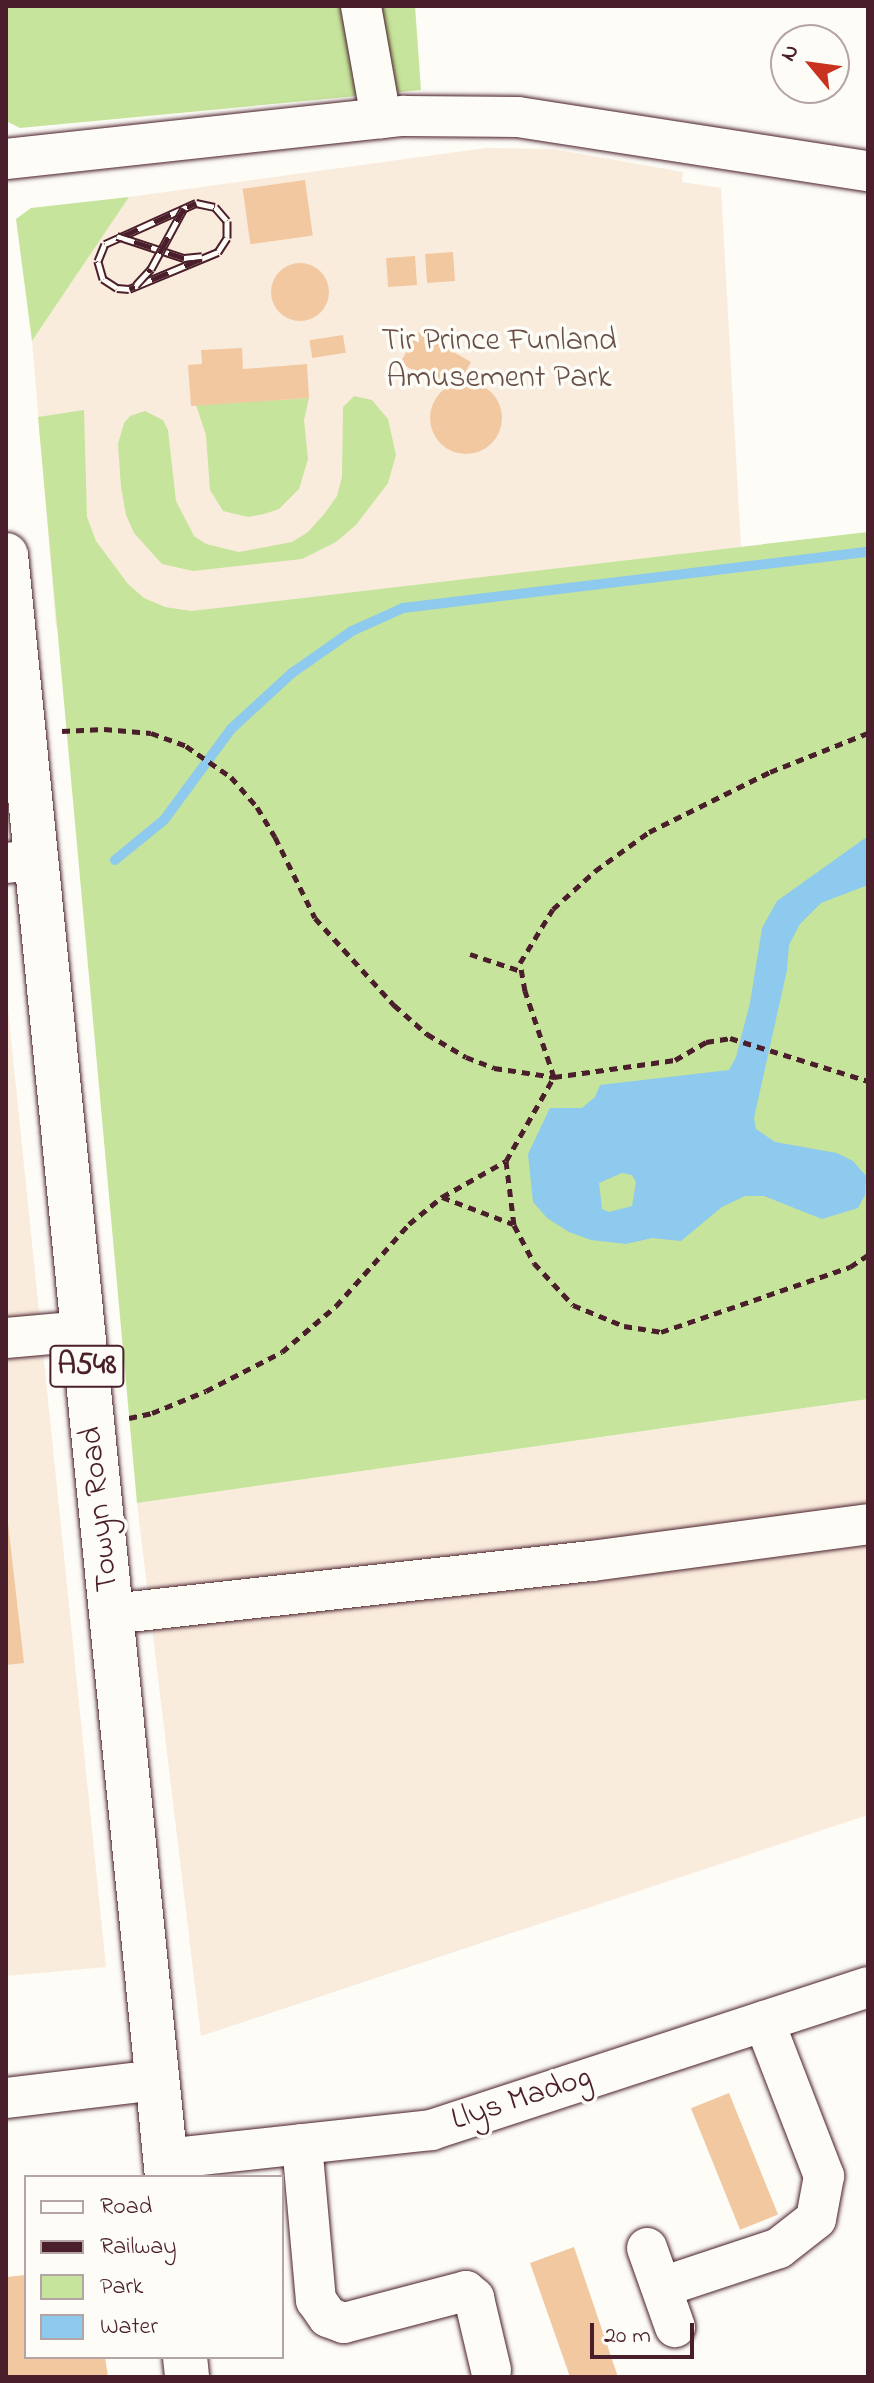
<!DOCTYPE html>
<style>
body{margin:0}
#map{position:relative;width:874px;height:2383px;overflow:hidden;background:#fdfcf7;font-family:"Indie Flower",sans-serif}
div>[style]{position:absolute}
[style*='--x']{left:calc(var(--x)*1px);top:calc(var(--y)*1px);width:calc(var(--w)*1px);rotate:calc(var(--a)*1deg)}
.built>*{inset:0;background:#faecdd}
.green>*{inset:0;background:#c6e49b}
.water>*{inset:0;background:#8ec9ee}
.stream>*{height:10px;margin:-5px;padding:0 5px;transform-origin:5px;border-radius:5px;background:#8ec9ee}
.building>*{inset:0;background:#f2c8a1;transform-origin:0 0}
.round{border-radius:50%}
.path>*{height:5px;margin-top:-2.5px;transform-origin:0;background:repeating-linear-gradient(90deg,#4a1f2b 0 8px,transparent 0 14px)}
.roads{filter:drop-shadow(0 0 2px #4a1f2b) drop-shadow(0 0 2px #4a1f2b)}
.minor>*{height:40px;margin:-20px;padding:0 20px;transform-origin:20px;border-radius:20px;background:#fdfcf7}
.major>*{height:44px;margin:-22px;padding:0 22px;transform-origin:22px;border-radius:22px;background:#fdfcf7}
.rail>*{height:9px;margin-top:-4.5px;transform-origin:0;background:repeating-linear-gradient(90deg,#fdfcf7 0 18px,#4a1f2b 0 36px);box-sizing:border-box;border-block:2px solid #4a1f2b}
span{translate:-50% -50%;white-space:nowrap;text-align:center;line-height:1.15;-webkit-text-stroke:7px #fdfcf7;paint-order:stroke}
.shield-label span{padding:2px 6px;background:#fdfcf7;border:2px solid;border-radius:6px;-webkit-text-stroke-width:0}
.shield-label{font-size:30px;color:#4a1f2b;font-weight:700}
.park-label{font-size:32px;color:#695047}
.street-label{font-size:32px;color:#4a1f2b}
.frame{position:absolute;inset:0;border:8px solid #4a1f2b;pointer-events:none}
.legend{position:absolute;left:24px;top:2175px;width:260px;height:184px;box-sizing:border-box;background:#fdfcf7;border:2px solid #b5a4a5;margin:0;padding:10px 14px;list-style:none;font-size:24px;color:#4a1f2b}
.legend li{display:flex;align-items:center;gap:16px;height:40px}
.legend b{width:40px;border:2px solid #b5a4a5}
.north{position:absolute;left:770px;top:24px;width:80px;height:80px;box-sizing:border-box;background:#fdfcf7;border:2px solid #b5a4a5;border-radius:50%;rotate:299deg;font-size:22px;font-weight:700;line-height:32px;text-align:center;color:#4a1f2b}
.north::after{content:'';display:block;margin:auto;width:28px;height:36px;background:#c8321e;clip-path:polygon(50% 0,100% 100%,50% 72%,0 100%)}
.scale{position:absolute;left:590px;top:2323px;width:104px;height:36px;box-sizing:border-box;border:4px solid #4a1f2b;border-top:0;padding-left:10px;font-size:24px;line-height:28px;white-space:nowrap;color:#4a1f2b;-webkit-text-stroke:6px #fdfcf7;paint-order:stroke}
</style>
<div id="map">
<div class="built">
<i style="clip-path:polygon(486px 148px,553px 149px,683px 172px,682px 182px,721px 188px,741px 547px,56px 627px,32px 341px,129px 197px)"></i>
<i style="clip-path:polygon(6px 989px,106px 1967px,6px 1976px)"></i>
<i style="clip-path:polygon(868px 1399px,868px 1815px,201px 2036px,137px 1503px)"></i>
</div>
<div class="green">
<i style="clip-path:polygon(6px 6px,415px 6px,421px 90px,20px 128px,6px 121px)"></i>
<i style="clip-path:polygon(129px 197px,32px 341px,16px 219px,31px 208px)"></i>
<i style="clip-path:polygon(354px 396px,372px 400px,388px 419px,396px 455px,388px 483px,356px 525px,336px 542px,302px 559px,193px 571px,162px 564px,134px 533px,126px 515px,121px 487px,118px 444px,124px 423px,130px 416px,145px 411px,163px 420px,168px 430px,176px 501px,194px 536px,206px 544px,239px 552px,292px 542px,308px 532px,325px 513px,337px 496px,342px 477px,343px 407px)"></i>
<i style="clip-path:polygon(309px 398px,304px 420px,308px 459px,299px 489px,279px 509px,264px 514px,248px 517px,223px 511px,210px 490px,206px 435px,196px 405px)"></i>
<i style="clip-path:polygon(84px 410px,87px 517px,96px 541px,128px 584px,144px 598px,165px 607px,191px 611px,868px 532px,868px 1399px,137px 1503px,38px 417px)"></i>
</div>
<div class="water">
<i style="clip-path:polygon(evenodd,868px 836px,868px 885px,821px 903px,800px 924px,789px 945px,787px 970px,754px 1118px,756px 1129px,775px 1142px,837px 1153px,853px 1161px,866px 1176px,865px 1195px,858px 1208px,822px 1219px,764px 1196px,745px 1196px,722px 1207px,681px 1241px,652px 1238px,626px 1244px,591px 1240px,569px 1232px,547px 1218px,533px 1202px,528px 1154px,550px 1108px,582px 1108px,595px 1097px,600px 1085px,729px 1070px,736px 1057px,750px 1003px,762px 928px,777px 901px,868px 836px,622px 1173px,632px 1175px,636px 1182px,632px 1206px,609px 1212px,602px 1209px,599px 1183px,622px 1173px)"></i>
</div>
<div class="stream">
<i style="--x:115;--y:860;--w:63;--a:-39.2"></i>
<i style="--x:164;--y:820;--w:113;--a:-53.6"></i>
<i style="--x:231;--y:729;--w:83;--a:-42.6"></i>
<i style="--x:292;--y:673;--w:73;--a:-35"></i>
<i style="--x:352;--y:631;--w:56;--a:-24.3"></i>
<i style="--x:403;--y:608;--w:468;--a:-6.9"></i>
</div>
<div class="building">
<i style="left:305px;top:180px;width:56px;height:63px;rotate:82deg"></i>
<i style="left:453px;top:252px;width:29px;height:28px;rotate:86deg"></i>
<i style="left:415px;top:256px;width:29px;height:29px;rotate:86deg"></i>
<i class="round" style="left:271px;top:263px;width:58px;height:58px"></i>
<i style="clip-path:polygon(418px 332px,471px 362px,462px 379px,447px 371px,440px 385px,400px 363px)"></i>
<i style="left:343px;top:335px;width:18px;height:34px;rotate:81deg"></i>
<i style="clip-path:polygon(242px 348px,243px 369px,307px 364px,309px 398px,191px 406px,188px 365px,202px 364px,201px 350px)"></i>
<i class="round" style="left:430px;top:382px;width:72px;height:72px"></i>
<i style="clip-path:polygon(6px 1506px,24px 1663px,6px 1665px)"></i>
<i style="left:729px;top:2093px;width:131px;height:41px;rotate:68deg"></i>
<i style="clip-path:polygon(574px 2247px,618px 2377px,570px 2377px,530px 2263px)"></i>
<i style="clip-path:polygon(26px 2275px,26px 2357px,105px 2357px,108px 2377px,6px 2377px,6px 2277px)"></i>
</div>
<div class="path">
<i style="--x:62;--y:731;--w:42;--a:-2.7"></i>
<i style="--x:104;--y:729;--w:47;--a:4.9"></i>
<i style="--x:151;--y:733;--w:37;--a:20"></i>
<i style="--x:186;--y:746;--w:55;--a:34.6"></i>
<i style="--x:231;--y:777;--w:40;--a:49"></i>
<i style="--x:257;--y:807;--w:35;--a:59"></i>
<i style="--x:275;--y:837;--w:90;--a:63.7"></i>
<i style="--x:315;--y:918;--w:118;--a:47.8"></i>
<i style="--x:394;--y:1005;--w:44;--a:41.3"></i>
<i style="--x:427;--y:1034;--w:45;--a:30.5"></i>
<i style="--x:466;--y:1057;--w:30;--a:21"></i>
<i style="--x:494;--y:1068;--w:61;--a:8.5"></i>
<i style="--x:554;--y:1077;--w:122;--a:-8"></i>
<i style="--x:675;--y:1060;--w:36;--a:-30"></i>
<i style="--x:706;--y:1042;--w:24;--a:-9"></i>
<i style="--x:730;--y:1038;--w:145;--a:17.3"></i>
<i style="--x:470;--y:954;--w:54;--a:18.4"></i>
<i style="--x:506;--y:1161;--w:64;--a:82.9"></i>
<i style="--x:514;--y:1225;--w:43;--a:62.2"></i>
<i style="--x:534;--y:1263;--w:57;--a:47.1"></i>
<i style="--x:573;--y:1305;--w:55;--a:22.4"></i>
<i style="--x:624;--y:1326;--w:37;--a:9"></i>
<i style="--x:661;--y:1332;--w:200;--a:-19"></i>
<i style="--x:850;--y:1267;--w:22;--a:-34"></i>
<i style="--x:442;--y:1197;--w:76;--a:20.8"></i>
<i style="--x:129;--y:1418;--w:24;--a:-12"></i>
<i style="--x:152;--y:1413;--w:58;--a:-22.2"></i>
<i style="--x:206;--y:1391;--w:85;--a:-27.2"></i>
<i style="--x:282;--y:1352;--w:71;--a:-40.4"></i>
<i style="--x:336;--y:1306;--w:110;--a:-48.3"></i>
<i style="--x:409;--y:1224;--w:43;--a:-39.3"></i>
<i style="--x:442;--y:1197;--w:73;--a:-29.4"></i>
<i style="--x:506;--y:1161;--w:97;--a:-60.3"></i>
<i style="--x:554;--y:1077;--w:91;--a:-108.6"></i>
<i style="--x:525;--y:991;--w:28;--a:-100"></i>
<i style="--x:520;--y:963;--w:63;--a:-58.6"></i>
<i style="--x:553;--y:909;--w:57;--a:-42.1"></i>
<i style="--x:595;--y:871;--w:67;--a:-35.8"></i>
<i style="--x:649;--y:832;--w:135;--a:-26.4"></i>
<i style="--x:770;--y:772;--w:105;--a:-21.7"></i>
</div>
<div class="roads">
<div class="minor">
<i style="--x:361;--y:6;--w:114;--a:79.9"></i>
<i style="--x:6;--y:159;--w:401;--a:-6.2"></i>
<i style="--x:405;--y:116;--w:113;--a:0.5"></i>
<i style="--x:518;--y:117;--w:354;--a:8.8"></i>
<i style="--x:6;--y:863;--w:31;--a:-6"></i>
<i style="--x:6;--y:1338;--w:78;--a:-5.1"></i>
<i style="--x:111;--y:1614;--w:484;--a:-6.3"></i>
<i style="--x:592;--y:1561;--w:278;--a:-7.6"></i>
<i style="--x:6;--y:2098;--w:152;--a:-6.8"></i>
<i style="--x:302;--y:2144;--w:157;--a:84.9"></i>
<i style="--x:316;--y:2300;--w:21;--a:55"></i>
<i style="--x:328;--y:2317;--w:17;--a:21"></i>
<i style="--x:344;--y:2323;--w:126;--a:-14.7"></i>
<i style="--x:466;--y:2291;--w:11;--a:41"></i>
<i style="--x:474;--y:2298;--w:74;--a:76.7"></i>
<i style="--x:165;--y:2159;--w:268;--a:-6.2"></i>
<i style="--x:431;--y:2130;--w:460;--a:-18.1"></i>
<i style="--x:647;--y:2248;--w:84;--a:70.5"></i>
<i style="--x:662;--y:2287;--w:123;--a:-18.4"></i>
<i style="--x:779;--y:2248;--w:47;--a:-38.1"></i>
<i style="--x:816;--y:2219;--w:44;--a:-79.5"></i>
<i style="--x:824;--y:2176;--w:166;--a:-111.2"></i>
</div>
<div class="major">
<i style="--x:6;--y:555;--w:1630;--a:84.33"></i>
<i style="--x:185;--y:2357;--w:20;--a:84"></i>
</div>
</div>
<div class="rail">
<i style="--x:196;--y:203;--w:19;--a:12"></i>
<i style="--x:215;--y:207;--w:18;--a:49"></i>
<i style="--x:227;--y:221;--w:17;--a:90"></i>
<i style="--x:227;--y:238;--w:17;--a:123"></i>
<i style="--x:218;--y:252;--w:96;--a:157.4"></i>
<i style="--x:129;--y:289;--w:12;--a:-175"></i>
<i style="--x:117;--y:288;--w:17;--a:-147"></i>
<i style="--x:103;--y:279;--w:19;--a:-106"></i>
<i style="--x:98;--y:261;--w:18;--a:-68"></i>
<i style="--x:105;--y:244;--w:100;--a:-24.3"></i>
<i style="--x:117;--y:236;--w:71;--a:18.2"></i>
<i style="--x:184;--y:258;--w:18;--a:-6"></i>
<i style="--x:136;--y:285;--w:22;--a:-47"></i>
<i style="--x:151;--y:269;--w:69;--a:-61.6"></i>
</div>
<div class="shield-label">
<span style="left:87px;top:1366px">A548</span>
</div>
<div class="park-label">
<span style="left:499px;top:361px">Tir Prince Funland<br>Amusement Park</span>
</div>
<div class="street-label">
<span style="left:101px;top:1509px;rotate:-96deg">Towyn Road</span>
<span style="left:522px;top:2100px;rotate:-18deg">Llys Madog</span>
</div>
<div class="frame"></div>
<ul class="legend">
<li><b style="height:10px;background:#fdfcf7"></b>Road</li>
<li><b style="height:10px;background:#4a1f2b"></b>Railway</li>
<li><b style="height:22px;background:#c6e49b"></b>Park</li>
<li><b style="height:22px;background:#8ec9ee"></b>Water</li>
</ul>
<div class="north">N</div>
<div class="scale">20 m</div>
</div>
